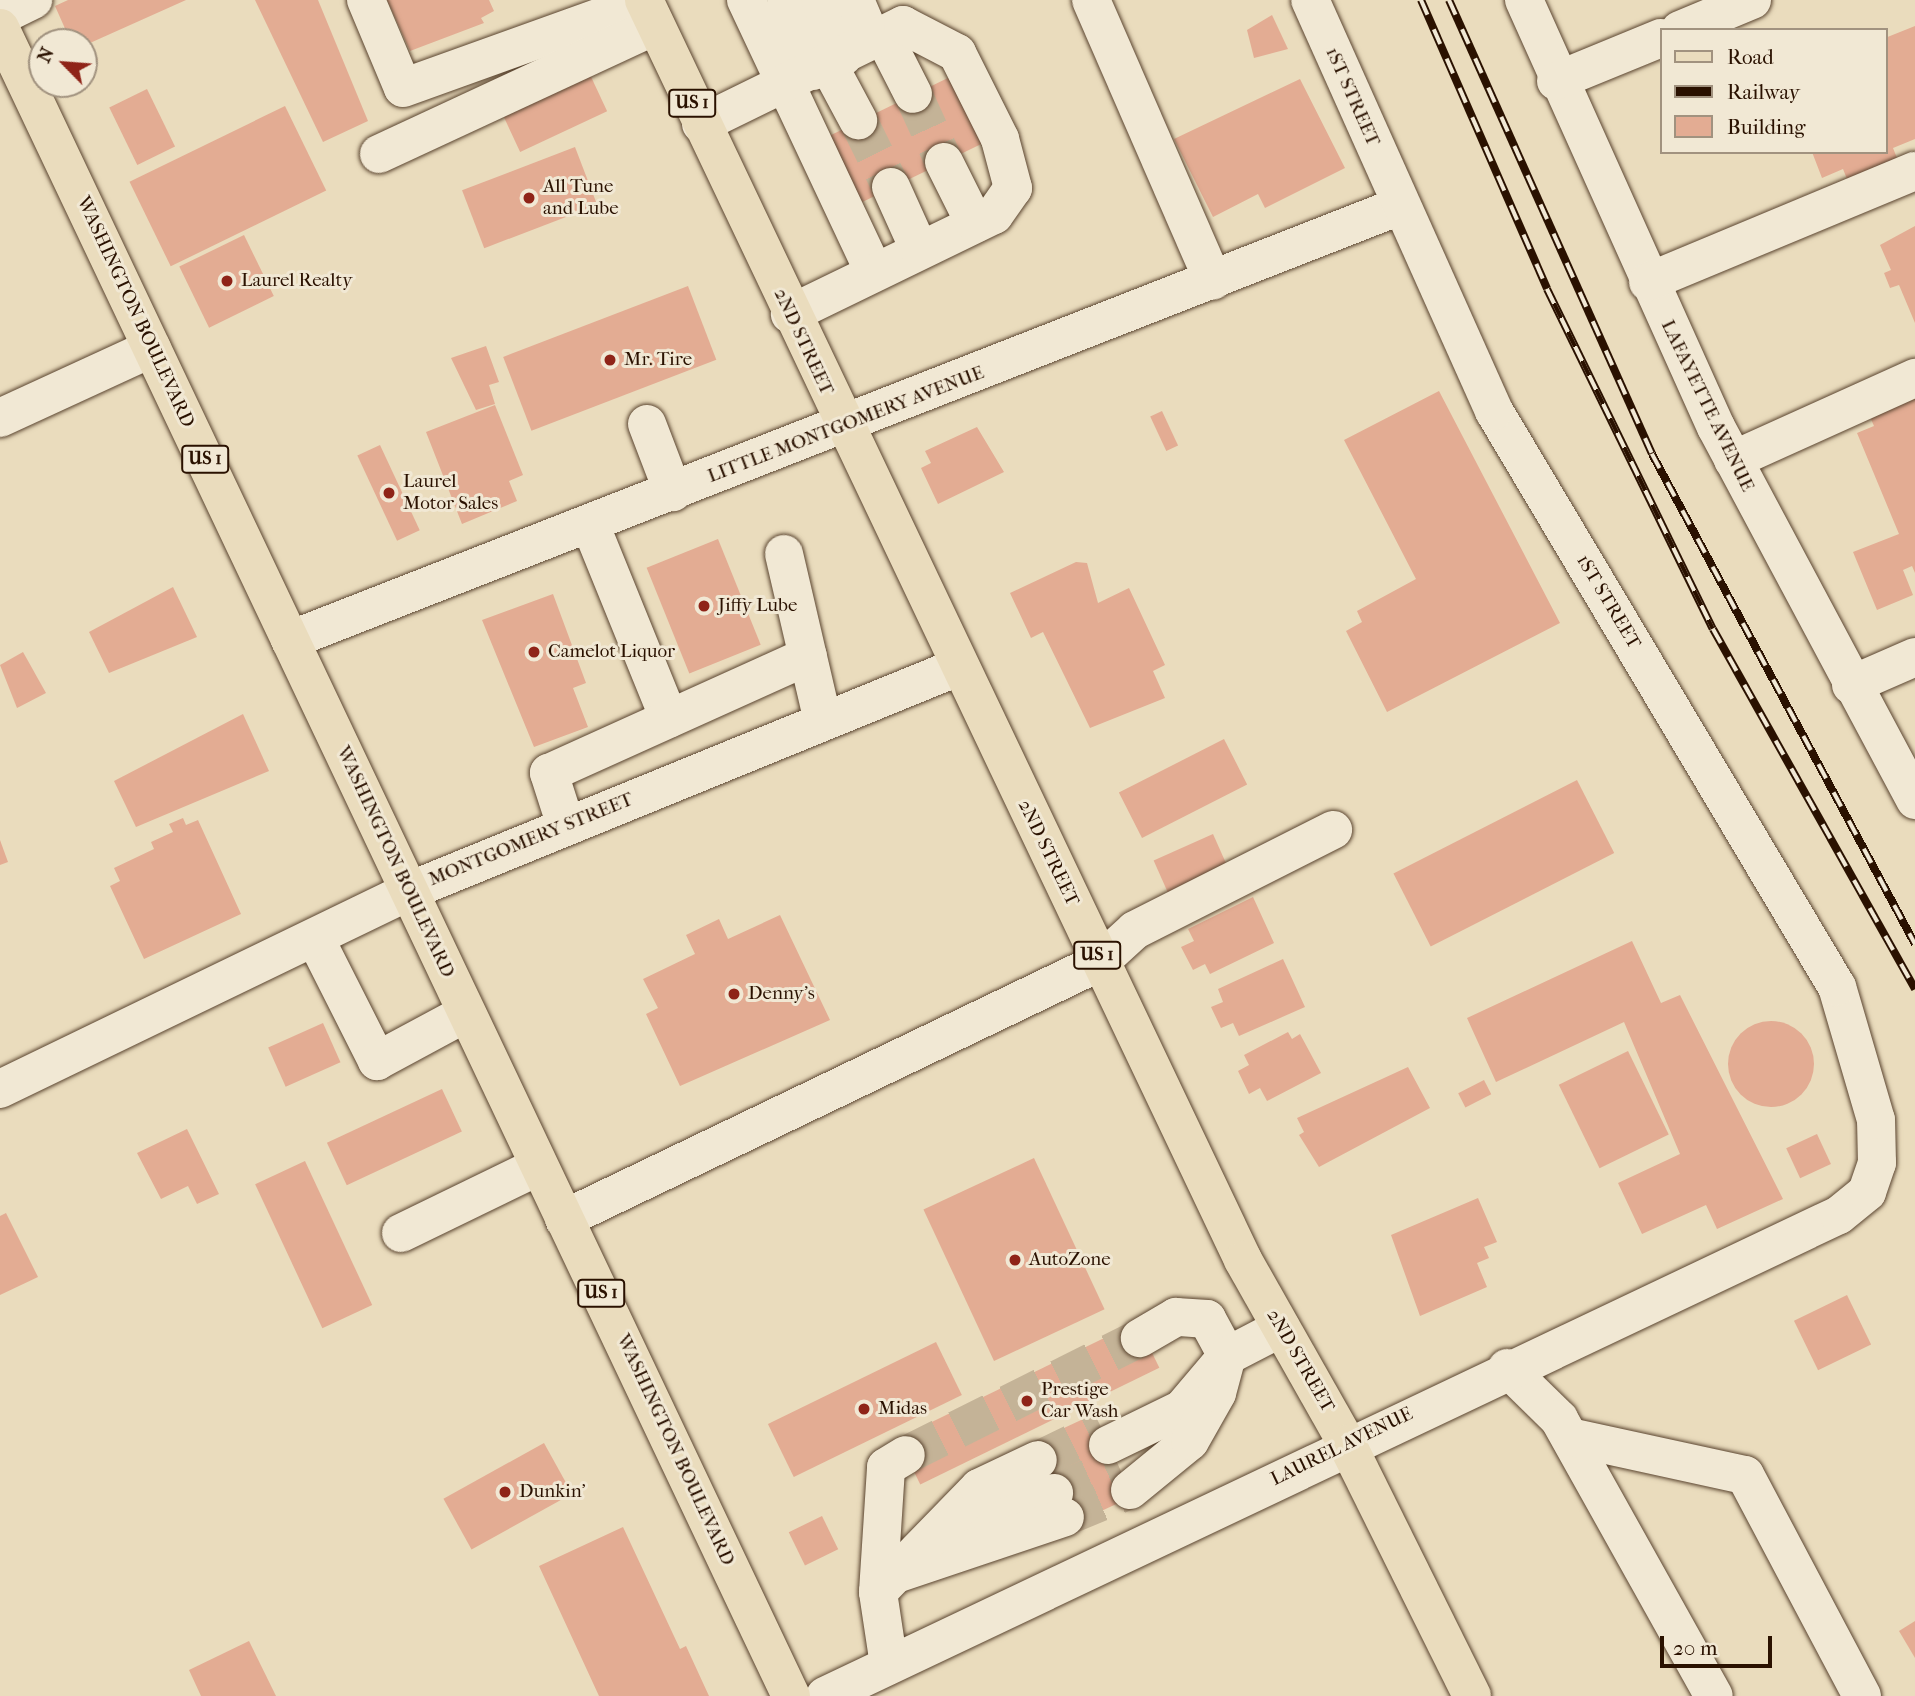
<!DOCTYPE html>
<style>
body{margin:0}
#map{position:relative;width:1915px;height:1696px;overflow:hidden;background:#eadcbd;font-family:"IM FELL French Canon",serif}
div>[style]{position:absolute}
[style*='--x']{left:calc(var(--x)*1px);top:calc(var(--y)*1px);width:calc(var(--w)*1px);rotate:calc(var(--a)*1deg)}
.building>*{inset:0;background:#e3ac93;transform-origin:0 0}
.round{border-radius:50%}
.minor-tunnel>*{height:38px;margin-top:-19px;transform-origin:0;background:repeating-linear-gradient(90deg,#c4b397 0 38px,transparent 0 57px)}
.roads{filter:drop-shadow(0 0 2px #5a442f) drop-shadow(0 0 2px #5a442f)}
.minor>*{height:38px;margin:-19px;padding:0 19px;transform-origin:19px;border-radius:19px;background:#f1e8d4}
.major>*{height:38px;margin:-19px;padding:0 19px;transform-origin:19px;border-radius:19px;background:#eadcbd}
.rail>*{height:8px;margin-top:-4px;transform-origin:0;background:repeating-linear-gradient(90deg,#f1e8d4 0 16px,#2a1100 0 32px);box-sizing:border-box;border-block:2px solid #2a1100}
.dots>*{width:19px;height:19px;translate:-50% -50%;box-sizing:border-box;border:4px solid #f1e8d4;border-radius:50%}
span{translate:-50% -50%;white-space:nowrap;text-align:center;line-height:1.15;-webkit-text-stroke:6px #f1e8d4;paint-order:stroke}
.shield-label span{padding:2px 5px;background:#f1e8d4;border:2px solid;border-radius:5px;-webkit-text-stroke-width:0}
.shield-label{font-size:18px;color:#2a1100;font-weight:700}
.street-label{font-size:19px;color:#2a1100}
.poi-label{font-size:19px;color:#2a1100}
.left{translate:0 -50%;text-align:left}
.legend{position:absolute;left:1660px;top:28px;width:228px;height:126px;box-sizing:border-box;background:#f1e8d4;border:2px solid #a1927f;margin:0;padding:9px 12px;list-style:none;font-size:21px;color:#2a1100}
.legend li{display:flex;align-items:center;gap:14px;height:35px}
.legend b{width:35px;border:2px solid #a1927f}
.north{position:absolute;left:28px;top:28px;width:70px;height:70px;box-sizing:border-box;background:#f1e8d4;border:2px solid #a1927f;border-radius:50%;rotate:295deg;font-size:19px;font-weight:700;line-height:28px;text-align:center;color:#2a1100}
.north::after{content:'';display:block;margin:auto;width:24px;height:32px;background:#8f2418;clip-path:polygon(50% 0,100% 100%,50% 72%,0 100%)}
.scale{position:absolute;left:1660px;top:1636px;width:112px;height:32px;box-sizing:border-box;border:4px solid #2a1100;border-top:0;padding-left:9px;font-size:21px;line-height:24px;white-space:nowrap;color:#2a1100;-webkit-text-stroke:5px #f1e8d4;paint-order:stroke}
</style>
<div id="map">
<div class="building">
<i style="clip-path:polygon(68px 0,186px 0,90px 43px,98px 60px,84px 66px,84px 42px,71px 42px,55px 6px)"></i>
<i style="clip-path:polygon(255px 0,318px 0,368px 121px,323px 142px)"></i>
<i style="clip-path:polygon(387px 0,489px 0,494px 11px,481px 18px,484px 23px,410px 51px)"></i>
<i style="clip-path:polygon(1272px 15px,1288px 49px,1254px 58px,1247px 30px)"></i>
<i style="clip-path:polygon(1915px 26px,1915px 139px,1893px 148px,1899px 163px,1849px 184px,1843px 169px,1822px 178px,1812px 152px,1885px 152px,1885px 38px)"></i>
<i style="left:586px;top:66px;width:50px;height:96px;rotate:65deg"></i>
<i style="left:958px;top:73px;width:74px;height:152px;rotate:64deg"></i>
<i style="clip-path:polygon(1300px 79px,1345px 168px,1265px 208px,1258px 194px,1213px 217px,1174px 139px)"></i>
<i style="left:147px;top:89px;width:64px;height:42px;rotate:64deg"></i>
<i style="left:285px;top:106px;width:94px;height:173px;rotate:64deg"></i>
<i style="left:575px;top:147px;width:62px;height:121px;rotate:69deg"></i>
<i style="clip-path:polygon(1915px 226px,1915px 323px,1899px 285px,1890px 288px,1884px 273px,1891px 270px,1880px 245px)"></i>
<i style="left:244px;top:235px;width:68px;height:72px;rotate:64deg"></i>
<i style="left:688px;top:286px;width:79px;height:198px;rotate:69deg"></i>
<i style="clip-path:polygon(486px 346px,499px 382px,489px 385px,495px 404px,476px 410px,451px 358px)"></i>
<i style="clip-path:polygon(1915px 390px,1915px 573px,1912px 566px,1903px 570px,1913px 595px,1877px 610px,1853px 552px,1899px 534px,1857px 433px,1874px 426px,1867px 410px)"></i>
<i style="clip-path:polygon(1439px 391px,1560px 623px,1387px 712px,1346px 631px,1362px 622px,1357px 611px,1416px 579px,1344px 440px)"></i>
<i style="clip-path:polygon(495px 405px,523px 475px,509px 481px,517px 501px,462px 524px,426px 432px)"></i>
<i style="left:1162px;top:411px;width:38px;height:13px;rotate:65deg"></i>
<i style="clip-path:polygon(977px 427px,1004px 472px,938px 504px,921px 468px,931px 463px,925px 451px)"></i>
<i style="left:380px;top:445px;width:94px;height:25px;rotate:65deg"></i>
<i style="left:718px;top:539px;width:114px;height:77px;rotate:68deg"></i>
<i style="clip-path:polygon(1076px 562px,1087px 563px,1098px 603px,1129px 588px,1165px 665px,1153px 671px,1165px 698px,1090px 728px,1043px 632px,1031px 638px,1010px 593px)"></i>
<i style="clip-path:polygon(173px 587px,197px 637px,109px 673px,89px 632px)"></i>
<i style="clip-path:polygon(553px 594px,586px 683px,573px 688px,588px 727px,534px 747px,482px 620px)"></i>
<i style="clip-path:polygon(23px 652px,46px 693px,17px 708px,0 665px)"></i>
<i style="clip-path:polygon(243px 714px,269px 771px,136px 827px,114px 781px)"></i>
<i style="left:1224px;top:739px;width:51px;height:118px;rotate:63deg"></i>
<i style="left:1577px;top:780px;width:82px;height:206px;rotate:63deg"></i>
<i style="clip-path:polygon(183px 818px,186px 825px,198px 820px,241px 914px,144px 959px,110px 886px,120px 881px,114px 868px,154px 849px,151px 842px,173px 832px,169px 824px)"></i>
<i style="left:1213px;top:834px;width:44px;height:65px;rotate:66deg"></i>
<i style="clip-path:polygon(0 840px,8px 862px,0 865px)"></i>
<i style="clip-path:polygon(1253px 897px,1274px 943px,1210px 974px,1205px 964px,1193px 970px,1181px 947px,1194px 941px,1188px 929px)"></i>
<i style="clip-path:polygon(780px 915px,830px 1020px,680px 1086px,646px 1014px,658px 1008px,643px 979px,695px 954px,686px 935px,719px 919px,728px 939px)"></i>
<i style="clip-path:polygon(1632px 941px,1661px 1003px,1680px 995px,1783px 1199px,1717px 1229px,1706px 1205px,1642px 1234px,1618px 1183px,1680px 1154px,1624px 1022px,1496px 1082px,1467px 1018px)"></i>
<i style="clip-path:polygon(1283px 959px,1305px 1007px,1239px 1036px,1233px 1023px,1221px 1028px,1211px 1007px,1223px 1002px,1218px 989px)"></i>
<i class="round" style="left:1728px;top:1021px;width:86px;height:86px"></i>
<i style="left:323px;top:1023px;width:43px;height:60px;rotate:66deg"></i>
<i style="clip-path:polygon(1288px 1032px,1292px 1039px,1300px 1034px,1321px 1073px,1267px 1101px,1260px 1088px,1249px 1094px,1238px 1071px,1249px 1065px,1244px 1055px)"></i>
<i style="left:1628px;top:1051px;width:93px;height:77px;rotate:64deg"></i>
<i style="clip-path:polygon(1408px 1067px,1430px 1108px,1319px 1167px,1299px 1135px,1304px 1132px,1297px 1118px)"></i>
<i style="left:1484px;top:1080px;width:16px;height:29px;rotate:63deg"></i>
<i style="left:442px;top:1089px;width:47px;height:127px;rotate:65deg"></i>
<i style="clip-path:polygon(187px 1129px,219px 1194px,197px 1204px,188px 1186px,161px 1199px,137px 1153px)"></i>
<i style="left:1817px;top:1134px;width:33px;height:34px;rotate:65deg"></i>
<i style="left:1034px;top:1158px;width:167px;height:122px;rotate:65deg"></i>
<i style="left:305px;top:1161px;width:159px;height:55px;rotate:65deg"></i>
<i style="clip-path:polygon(1478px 1198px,1497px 1242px,1484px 1247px,1489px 1258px,1477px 1263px,1487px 1287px,1420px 1316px,1391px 1235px)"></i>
<i style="clip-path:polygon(6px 1213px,38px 1277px,0 1295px,0 1216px)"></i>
<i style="left:1847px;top:1295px;width:55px;height:59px;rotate:64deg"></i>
<i style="left:1137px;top:1322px;width:51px;height:266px;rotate:64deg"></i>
<i style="left:936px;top:1342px;width:59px;height:187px;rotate:64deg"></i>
<i style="left:1094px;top:1414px;width:91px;height:71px;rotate:65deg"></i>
<i style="left:544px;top:1443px;width:58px;height:115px;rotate:61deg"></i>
<i style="left:822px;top:1516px;width:37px;height:37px;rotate:64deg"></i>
<i style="clip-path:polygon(623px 1527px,680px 1649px,686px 1646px,709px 1696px,599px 1696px,539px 1566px)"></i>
<i style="clip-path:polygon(1915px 1621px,1915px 1658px,1899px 1631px)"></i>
<i style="clip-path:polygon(249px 1641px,276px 1696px,201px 1696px,189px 1670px)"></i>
</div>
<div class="minor-tunnel">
<i style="--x:913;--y:94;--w:75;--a:65.5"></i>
<i style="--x:858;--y:120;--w:75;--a:63.8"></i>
<i style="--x:906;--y:1455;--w:262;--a:-26.6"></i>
<i style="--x:1038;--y:1460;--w:71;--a:-25.8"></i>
<i style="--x:1054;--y:1493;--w:70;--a:-23.6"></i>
<i style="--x:1065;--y:1517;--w:70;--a:-22.6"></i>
</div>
<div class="roads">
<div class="minor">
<i style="--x:366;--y:0;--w:95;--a:67.2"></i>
<i style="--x:403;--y:88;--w:256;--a:-19.8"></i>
<i style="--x:746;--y:0;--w:298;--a:64.8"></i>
<i style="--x:786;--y:0;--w:76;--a:69.2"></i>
<i style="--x:820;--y:0;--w:61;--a:67.7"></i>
<i style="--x:855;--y:0;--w:43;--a:67"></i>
<i style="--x:1091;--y:0;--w:306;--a:66.5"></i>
<i style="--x:1524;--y:0;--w:468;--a:65.8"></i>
<i style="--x:1716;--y:427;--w:423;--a:61.9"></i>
<i style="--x:0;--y:16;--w:37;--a:-26"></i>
<i style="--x:1680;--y:30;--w:78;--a:-22.6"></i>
<i style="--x:883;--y:35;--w:66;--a:63"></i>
<i style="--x:828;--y:64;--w:64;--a:61.8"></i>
<i style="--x:1556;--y:81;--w:113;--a:-22.3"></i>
<i style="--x:701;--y:124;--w:225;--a:-26.1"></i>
<i style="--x:903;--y:25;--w:61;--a:27.4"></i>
<i style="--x:957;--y:53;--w:96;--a:63.4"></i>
<i style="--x:1000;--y:139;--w:51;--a:75.1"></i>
<i style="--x:1013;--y:188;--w:33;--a:125"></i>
<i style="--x:994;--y:215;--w:227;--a:154.1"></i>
<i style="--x:379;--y:154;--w:304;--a:-24.9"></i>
<i style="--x:944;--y:162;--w:69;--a:63.4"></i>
<i style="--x:891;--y:187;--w:68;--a:65.7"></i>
<i style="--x:1648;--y:282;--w:289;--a:-22.6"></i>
<i style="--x:0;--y:418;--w:167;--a:-24.7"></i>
<i style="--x:647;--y:424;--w:73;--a:69.1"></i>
<i style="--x:1733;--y:460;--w:200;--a:-24.3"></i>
<i style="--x:590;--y:524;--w:210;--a:67.9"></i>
<i style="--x:784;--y:554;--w:171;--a:76.9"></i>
<i style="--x:290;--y:640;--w:1192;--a:-21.36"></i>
<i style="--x:1851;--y:685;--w:70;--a:-23.6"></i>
<i style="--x:566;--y:826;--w:56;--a:-107.8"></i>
<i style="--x:549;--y:773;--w:284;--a:-24.3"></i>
<i style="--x:315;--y:938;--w:138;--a:63.2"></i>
<i style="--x:377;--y:1061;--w:101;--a:-28.3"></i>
<i style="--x:0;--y:1089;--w:454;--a:-25.8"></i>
<i style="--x:409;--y:891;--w:593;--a:-22.2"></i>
<i style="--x:564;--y:1219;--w:594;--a:-25.62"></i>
<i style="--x:1100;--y:962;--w:47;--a:-42.4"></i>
<i style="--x:1135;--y:930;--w:222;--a:-26.8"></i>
<i style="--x:401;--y:1233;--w:153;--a:-25.9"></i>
<i style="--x:1507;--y:1368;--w:73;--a:44.4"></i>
<i style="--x:1559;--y:1419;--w:317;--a:60.8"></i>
<i style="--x:1570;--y:1437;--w:179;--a:12.3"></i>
<i style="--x:1745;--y:1475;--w:250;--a:62.1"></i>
<i style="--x:1108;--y:1445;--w:82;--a:-25.9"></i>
<i style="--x:1182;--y:1409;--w:70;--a:-49.7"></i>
<i style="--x:1227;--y:1356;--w:42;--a:-118.4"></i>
<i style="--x:1207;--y:1319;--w:31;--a:-176"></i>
<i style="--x:1176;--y:1317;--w:42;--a:149.7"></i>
<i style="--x:1130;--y:1490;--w:77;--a:-39.2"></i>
<i style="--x:1190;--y:1441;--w:55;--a:-60.6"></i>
<i style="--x:1217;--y:1393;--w:38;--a:-75"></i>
<i style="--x:1227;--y:1356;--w:61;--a:-27.4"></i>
<i style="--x:941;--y:1533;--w:120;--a:-19.5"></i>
<i style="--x:899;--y:1573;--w:175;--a:-18.6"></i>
<i style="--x:878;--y:1592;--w:125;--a:-86.3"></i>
<i style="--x:886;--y:1467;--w:23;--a:-31"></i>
<i style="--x:889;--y:1665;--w:74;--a:-98.6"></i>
<i style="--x:878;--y:1592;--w:145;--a:-45.8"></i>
<i style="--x:979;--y:1488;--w:65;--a:-25.4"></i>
<i style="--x:825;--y:1696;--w:1122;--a:-25.38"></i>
<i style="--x:1839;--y:1215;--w:36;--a:-39"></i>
<i style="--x:1867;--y:1192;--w:31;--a:-71"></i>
<i style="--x:1877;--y:1163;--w:43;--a:-91.3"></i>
<i style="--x:1876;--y:1120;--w:139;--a:-106.3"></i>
<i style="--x:1837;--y:987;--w:670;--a:-120.77"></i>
<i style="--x:1494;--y:411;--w:450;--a:-114.1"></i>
</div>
<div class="major">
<i style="--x:644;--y:0;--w:1395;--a:64.57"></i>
<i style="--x:1243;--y:1260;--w:211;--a:60.5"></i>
<i style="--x:1347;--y:1444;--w:281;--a:63.6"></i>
<i style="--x:0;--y:28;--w:1846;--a:64.63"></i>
</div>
</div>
<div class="rail">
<i style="--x:1421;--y:0;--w:315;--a:66.4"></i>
<i style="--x:1547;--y:289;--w:378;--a:64"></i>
<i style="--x:1713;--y:629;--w:413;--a:60.7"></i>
<i style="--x:1449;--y:0;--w:497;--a:65.9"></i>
<i style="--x:1652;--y:454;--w:556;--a:61.78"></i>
</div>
<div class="dots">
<i style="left:529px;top:198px;background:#8f2418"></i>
<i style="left:227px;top:281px;background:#8f2418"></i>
<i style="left:610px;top:360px;background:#8f2418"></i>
<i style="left:389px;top:493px;background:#8f2418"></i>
<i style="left:704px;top:606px;background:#8f2418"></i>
<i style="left:534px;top:652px;background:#8f2418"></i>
<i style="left:734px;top:994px;background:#8f2418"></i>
<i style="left:1015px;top:1260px;background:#8f2418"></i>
<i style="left:1027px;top:1401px;background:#8f2418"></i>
<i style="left:864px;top:1409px;background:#8f2418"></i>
<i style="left:505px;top:1492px;background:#8f2418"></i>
</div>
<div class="shield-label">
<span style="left:692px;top:103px">US 1</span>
<span style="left:205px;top:459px">US 1</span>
<span style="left:1097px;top:955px">US 1</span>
<span style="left:601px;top:1293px">US 1</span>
</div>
<div class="street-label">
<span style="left:1352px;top:97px;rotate:66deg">1ST STREET</span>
<span style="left:135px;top:312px;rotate:65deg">WASHINGTON BOULEVARD</span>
<span style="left:803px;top:342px;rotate:65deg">2ND STREET</span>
<span style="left:1707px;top:406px;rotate:64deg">LAFAYETTE AVENUE</span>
<span style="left:846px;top:425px;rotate:-21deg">LITTLE MONTGOMERY AVENUE</span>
<span style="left:1608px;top:602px;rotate:59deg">1ST STREET</span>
<span style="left:531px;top:840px;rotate:-22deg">MONTGOMERY STREET</span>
<span style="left:1048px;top:853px;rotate:64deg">2ND STREET</span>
<span style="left:395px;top:862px;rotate:65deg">WASHINGTON BOULEVARD</span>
<span style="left:1300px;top:1361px;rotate:60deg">2ND STREET</span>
<span style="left:1342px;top:1447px;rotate:-26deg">LAUREL AVENUE</span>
<span style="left:675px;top:1450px;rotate:65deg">WASHINGTON BOULEVARD</span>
</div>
<div class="poi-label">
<span class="left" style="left:543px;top:198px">All Tune<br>and Lube</span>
<span class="left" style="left:241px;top:281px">Laurel Realty</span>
<span class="left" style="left:624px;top:360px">Mr. Tire</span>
<span class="left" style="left:403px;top:493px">Laurel<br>Motor Sales</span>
<span class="left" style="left:718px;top:606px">Jiffy Lube</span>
<span class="left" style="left:548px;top:652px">Camelot Liquor</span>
<span class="left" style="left:748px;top:994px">Denny's</span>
<span class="left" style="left:1029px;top:1260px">AutoZone</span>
<span class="left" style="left:1041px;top:1401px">Prestige<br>Car Wash</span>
<span class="left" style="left:878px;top:1409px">Midas</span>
<span class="left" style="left:519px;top:1492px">Dunkin'</span>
</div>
<ul class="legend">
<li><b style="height:9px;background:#eadcbd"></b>Road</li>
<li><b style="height:9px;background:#2a1100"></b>Railway</li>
<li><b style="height:19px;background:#e3ac93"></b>Building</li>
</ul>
<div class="north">N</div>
<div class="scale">20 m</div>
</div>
